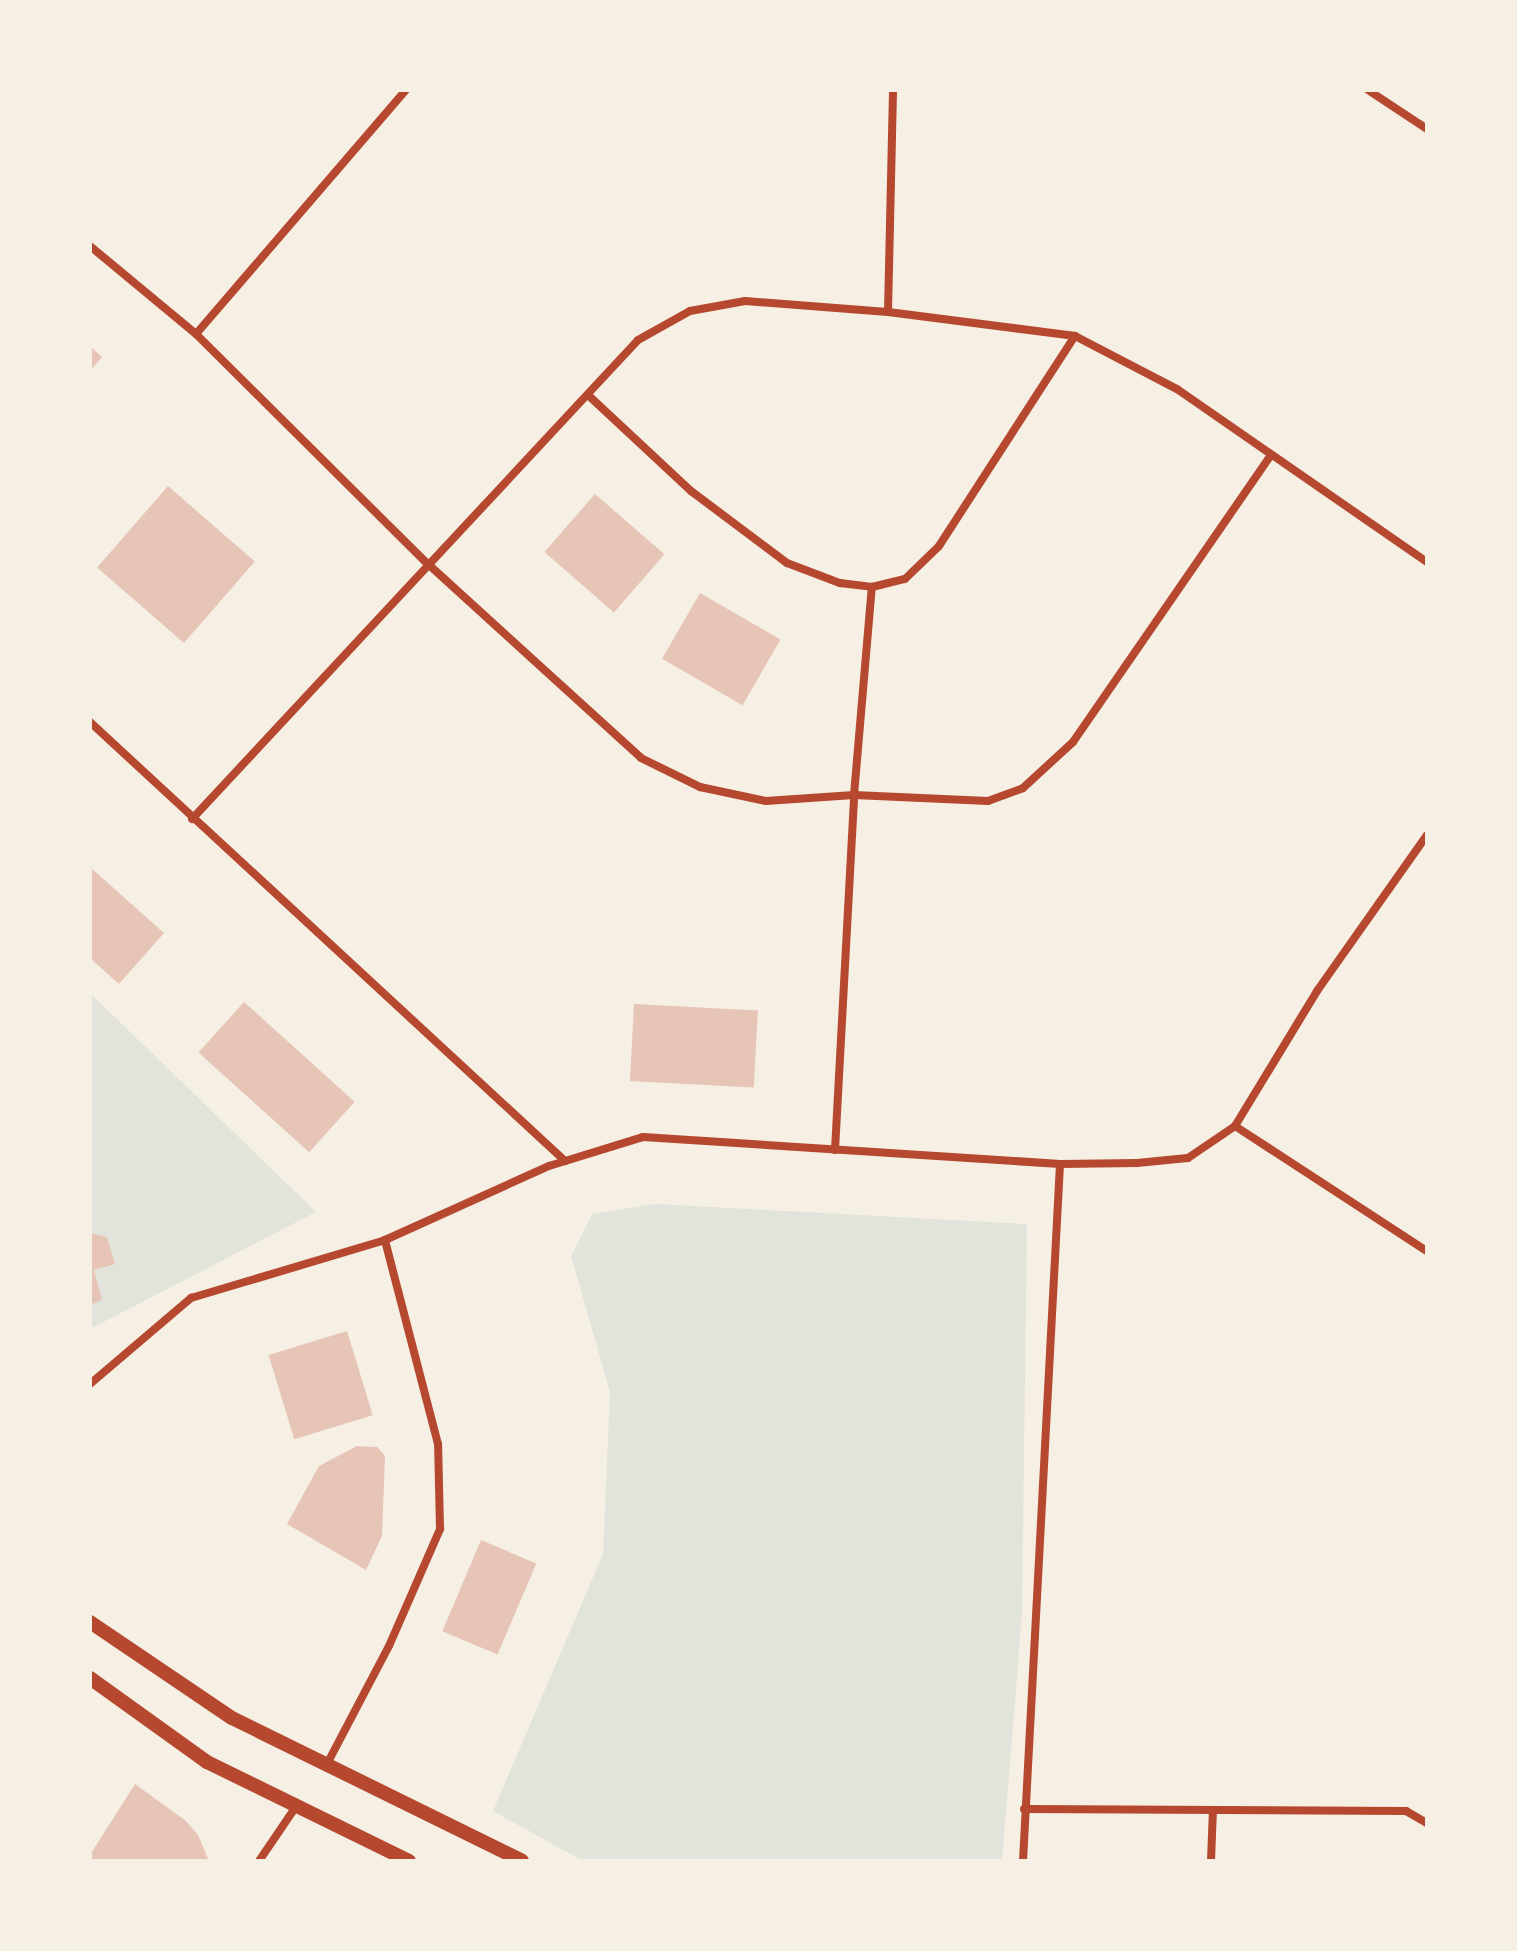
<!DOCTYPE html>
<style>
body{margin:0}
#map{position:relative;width:1517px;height:1951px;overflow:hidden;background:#f6efe4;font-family:"DM Sans",sans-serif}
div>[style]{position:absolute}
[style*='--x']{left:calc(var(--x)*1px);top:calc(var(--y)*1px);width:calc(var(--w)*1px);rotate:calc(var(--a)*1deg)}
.green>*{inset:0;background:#e2e4dc}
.building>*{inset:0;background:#e6c5b7;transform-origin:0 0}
.minor>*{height:8px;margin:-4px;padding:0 4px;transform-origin:4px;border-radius:4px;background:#b5482f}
.tertiary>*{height:14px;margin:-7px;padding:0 7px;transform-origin:7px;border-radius:7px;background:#b5482f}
span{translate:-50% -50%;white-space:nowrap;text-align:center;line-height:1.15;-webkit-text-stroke:6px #f6efe4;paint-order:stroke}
.frame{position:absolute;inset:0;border:92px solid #f6efe4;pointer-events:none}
</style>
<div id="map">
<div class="green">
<i style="clip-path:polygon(90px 993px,316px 1212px,90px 1329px)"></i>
<i style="clip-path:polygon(655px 1204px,1027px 1224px,1022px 1615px,1002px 1861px,583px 1861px,493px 1811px,603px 1554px,610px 1392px,571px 1256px,592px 1214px)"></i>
</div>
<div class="building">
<i style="clip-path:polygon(90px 346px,102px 357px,90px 371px)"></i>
<i style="left:168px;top:486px;width:115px;height:108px;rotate:41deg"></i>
<i style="left:595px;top:494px;width:92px;height:77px;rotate:41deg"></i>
<i style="left:700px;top:593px;width:93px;height:76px;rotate:30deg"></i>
<i style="clip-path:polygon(90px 867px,164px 933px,119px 984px,90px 958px)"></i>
<i style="left:244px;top:1002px;width:149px;height:68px;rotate:42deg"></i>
<i style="left:634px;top:1004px;width:124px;height:77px;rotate:3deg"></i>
<i style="clip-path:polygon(90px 1233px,107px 1237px,115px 1264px,94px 1270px,102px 1300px,90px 1305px)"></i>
<i style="left:347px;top:1331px;width:88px;height:82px;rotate:73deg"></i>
<i style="clip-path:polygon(357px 1446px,377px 1447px,385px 1456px,382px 1536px,366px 1570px,287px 1524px,319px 1466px)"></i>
<i style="left:481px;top:1540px;width:60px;height:99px;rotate:23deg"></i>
<i style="clip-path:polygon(135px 1784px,186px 1821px,198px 1835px,209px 1861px,90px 1861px,90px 1855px)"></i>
</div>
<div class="minor">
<i style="--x:1368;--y:90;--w:71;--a:33.5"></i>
<i style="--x:90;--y:246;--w:138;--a:39.7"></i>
<i style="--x:196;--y:334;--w:327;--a:44.8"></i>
<i style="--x:428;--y:564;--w:288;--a:42.3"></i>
<i style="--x:641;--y:758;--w:66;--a:26.2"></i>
<i style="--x:700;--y:787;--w:67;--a:12"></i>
<i style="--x:766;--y:801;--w:88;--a:-3.9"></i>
<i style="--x:854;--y:795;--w:134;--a:2.6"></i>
<i style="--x:988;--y:801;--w:37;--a:-20"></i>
<i style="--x:1023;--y:788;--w:68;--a:-42.6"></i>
<i style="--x:1073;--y:742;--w:349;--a:-55.4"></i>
<i style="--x:888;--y:312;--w:222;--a:-88.7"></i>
<i style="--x:196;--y:334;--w:322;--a:-49.3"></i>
<i style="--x:588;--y:395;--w:141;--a:43"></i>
<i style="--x:691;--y:491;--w:120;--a:36.9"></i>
<i style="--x:787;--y:563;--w:57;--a:20.7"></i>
<i style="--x:840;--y:583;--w:32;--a:7"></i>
<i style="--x:872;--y:587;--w:34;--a:-14"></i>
<i style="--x:905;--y:579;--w:47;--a:-44.1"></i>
<i style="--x:939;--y:546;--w:250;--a:-57.1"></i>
<i style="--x:90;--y:722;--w:647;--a:42.74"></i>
<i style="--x:192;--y:819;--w:654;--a:-47.04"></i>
<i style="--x:638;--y:340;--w:60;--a:-29.1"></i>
<i style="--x:690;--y:311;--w:56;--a:-10.3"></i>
<i style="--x:745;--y:301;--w:143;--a:4.4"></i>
<i style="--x:888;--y:312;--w:189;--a:7.3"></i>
<i style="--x:1075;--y:336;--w:115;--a:27.5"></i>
<i style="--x:1177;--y:389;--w:304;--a:34.7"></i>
<i style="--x:1235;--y:1126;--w:229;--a:33.1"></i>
<i style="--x:835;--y:1150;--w:356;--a:-86.9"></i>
<i style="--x:854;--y:795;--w:209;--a:-85.1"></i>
<i style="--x:90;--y:1384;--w:133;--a:-40.4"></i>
<i style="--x:191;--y:1298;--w:202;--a:-16.6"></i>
<i style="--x:385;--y:1240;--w:180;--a:-24.3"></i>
<i style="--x:549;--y:1166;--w:98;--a:-17.1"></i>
<i style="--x:643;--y:1137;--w:418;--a:3.7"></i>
<i style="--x:1060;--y:1164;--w:77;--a:-0.7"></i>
<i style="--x:1137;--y:1163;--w:51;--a:-5.6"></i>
<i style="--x:1188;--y:1158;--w:57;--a:-34.2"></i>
<i style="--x:1235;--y:1126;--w:158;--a:-58.7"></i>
<i style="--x:1317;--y:991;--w:191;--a:-54.8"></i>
<i style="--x:327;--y:1764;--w:133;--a:-62.3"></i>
<i style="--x:389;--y:1646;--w:128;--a:-66.4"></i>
<i style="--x:440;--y:1529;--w:85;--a:-91.3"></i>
<i style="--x:438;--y:1444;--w:211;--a:-104.6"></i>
<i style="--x:1024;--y:1809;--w:382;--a:0.3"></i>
<i style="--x:1406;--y:1811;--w:24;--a:30"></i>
<i style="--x:259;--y:1861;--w:64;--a:-55.8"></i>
<i style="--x:1023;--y:1861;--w:698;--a:-86.96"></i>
<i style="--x:1211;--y:1861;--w:51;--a:-87.8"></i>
</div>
<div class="tertiary">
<i style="--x:90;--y:1622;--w:171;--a:34.1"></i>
<i style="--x:232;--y:1718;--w:323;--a:26.2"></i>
<i style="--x:90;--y:1678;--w:144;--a:35.7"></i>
<i style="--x:207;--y:1762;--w:225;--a:26.1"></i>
</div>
<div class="frame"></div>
</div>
